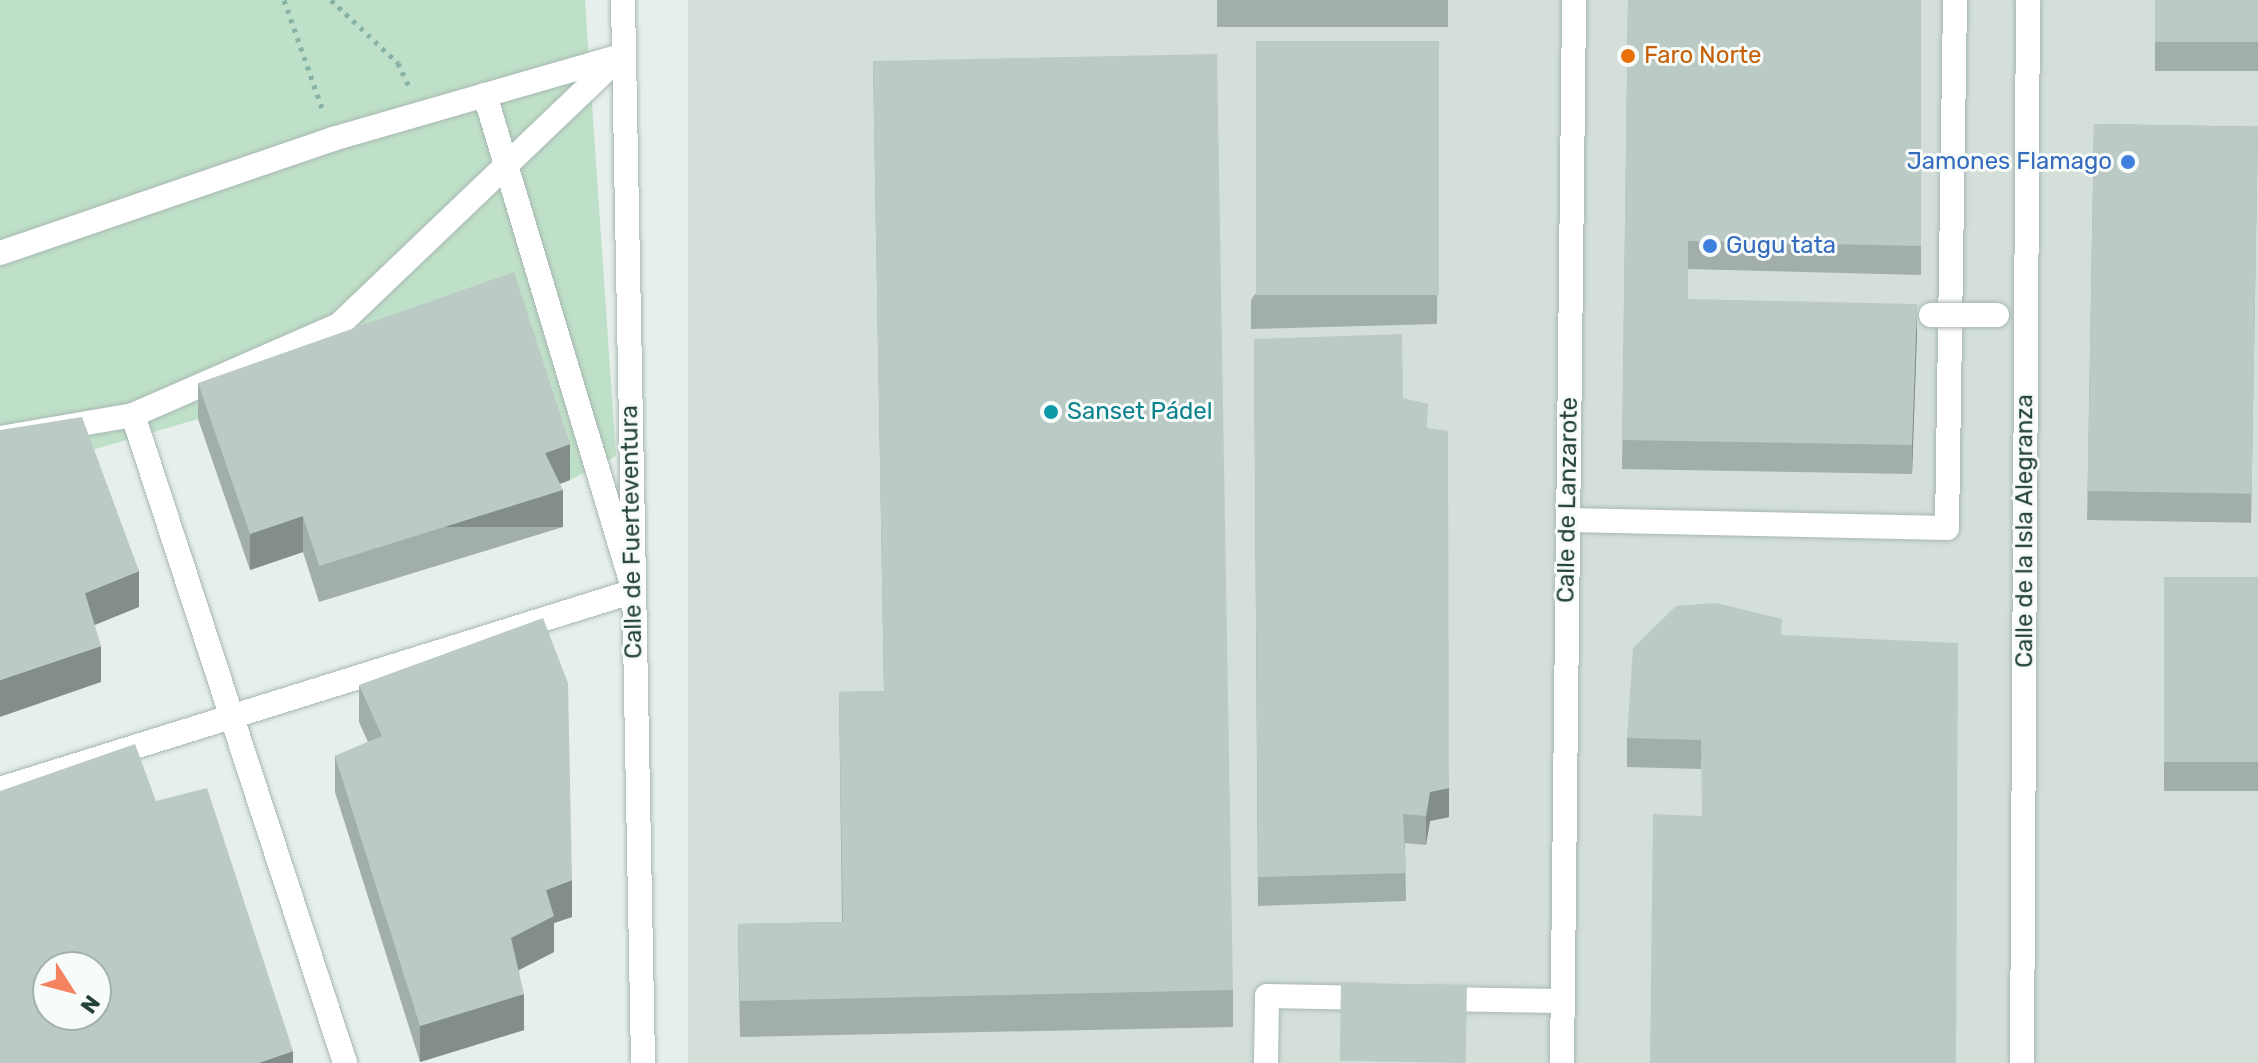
<!DOCTYPE html>
<meta charset="utf-8">
<style>
body{margin:0}
#map{position:relative;width:2258px;height:1063px;overflow:hidden;background:#e6efeb;font-family:Rubik,sans-serif}
div>[style]{position:absolute}
[style*='--x']{left:calc(var(--x)*1px);top:calc(var(--y)*1px);width:calc(var(--w)*1px);rotate:calc(var(--a)*1deg)}
.built>*{inset:0;background:#d4dfda;transform-origin:0 0}
.green>*{inset:0;background:#bfe0c8}
.path>*{height:5px;margin-top:-2.5px;transform-origin:0;background:repeating-linear-gradient(90deg,#86b3a5 0 4px,transparent 0 10px)}
.roads{filter:drop-shadow(0 0 2px #a8b8b2) drop-shadow(0 0 2px #a8b8b2)}
.service>*{height:24px;margin:-12px;padding:0 12px;transform-origin:12px;border-radius:12px;background:#fff}
.pedestrian>*{height:24px;margin:-12px;padding:0 12px;transform-origin:12px;border-radius:12px;background:#fff}
.minor>*{height:24px;margin:-12px;padding:0 12px;transform-origin:12px;border-radius:12px;background:#fff}
.bridges{filter:drop-shadow(0 0 2px #a8b8b2) drop-shadow(0 0 2px #a8b8b2)}
.service-bridge>*{height:24px;margin:-12px;padding:0 12px;transform-origin:12px;border-radius:12px;background:#fff}
.wall>*{inset:0;background:#a1aea9;transform-origin:0 0}
.shaded-wall>*{inset:0;background:#838d89;transform-origin:0 0}
.building>*{inset:0;background:#bbcac4;transform-origin:0 0}
.dots>*{width:22px;height:22px;translate:-50% -50%;box-sizing:border-box;border:4px solid #f7fbf9;border-radius:50%}
span{translate:-50% -50%;white-space:nowrap;text-align:center;line-height:1.15;-webkit-text-stroke:6px #f7fbf9;paint-order:stroke}
.food-label{font-size:24px;color:#c56008}
.left{translate:0 -50%;text-align:left}
.shop-label{font-size:24px;color:#366cbe}
.right{translate:-100% -50%;text-align:right}
.culture-label{font-size:24px;color:#0d838f}
.street-label{font-size:24px;color:#24423a}
.north{position:absolute;left:32px;top:951px;width:80px;height:80px;box-sizing:border-box;background:#f7fbf9;border:2px solid #a3b1ad;border-radius:50%;rotate:126deg;font-size:22px;font-weight:700;line-height:32px;text-align:center;color:#24423a}
.north::after{content:'';display:block;margin:auto;width:28px;height:36px;background:#f4845f;clip-path:polygon(50% 0,100% 100%,50% 72%,0 100%)}
</style>
<div id="map">
<div class="built">
<i style="left:688px;top:0;width:1570px;height:1063px"></i>
</div>
<div class="green">
<i style="clip-path:polygon(0 0,585px 0,616px 456px,570px 480px,514px 309px,198px 419px,82px 453px,0 467px)"></i>
</div>
<div class="path">
<i style="--x:284;--y:0;--w:118;--a:70.6"></i>
<i style="--x:331;--y:0;--w:92;--a:43.2"></i>
<i style="--x:398;--y:63;--w:26;--a:65"></i>
</div>
<div class="roads">
<div class="service">
<i style="--x:1568;--y:520;--w:379;--a:1.2"></i>
<i style="--x:1947;--y:528;--w:528;--a:-89.13"></i>
<i style="--x:1434;--y:999;--w:129;--a:0.9"></i>
<i style="--x:1266;--y:1063;--w:67;--a:-89.1"></i>
<i style="--x:1267;--y:996;--w:107;--a:1.1"></i>
</div>
<div class="pedestrian">
<i style="--x:0;--y:253;--w:352;--a:-18.9"></i>
<i style="--x:333;--y:139;--w:299;--a:-16.1"></i>
<i style="--x:133;--y:415;--w:682;--a:71.88"></i>
<i style="--x:0;--y:438;--w:135;--a:-9.8"></i>
<i style="--x:133;--y:415;--w:225;--a:-23.6"></i>
<i style="--x:339;--y:325;--w:391;--a:-43.7"></i>
<i style="--x:0;--y:789;--w:664;--a:-17.34"></i>
<i style="--x:634;--y:591;--w:518;--a:-106.72"></i>
</div>
<div class="minor">
<i style="--x:623;--y:0;--w:1063;--a:88.92"></i>
<i style="--x:1562;--y:1063;--w:1063;--a:-89.35"></i>
<i style="--x:2022;--y:1063;--w:1063;--a:-89.68"></i>
</div>
</div>
<div class="bridges">
<div class="service-bridge">
<i style="--x:1931;--y:315;--w:66;--a:0"></i>
</div>
</div>
<div class="wall">
<i style="left:1217px;top:0;width:231px;height:27px"></i>
<i style="clip-path:polygon(1628px 0,1921px 0,1921px 275px,1688px 269px,1688px 299px,1917px 333px,1912px 474px,1622px 469px)"></i>
<i style="left:2155px;top:0;width:103px;height:71px"></i>
<i style="clip-path:polygon(1439px 41px,1437px 324px,1251px 329px,1251px 300px)"></i>
<i style="clip-path:polygon(873px 61px,1233px 990px,1233px 1027px,740px 1037px,738px 924px,842px 922px,839px 692px,884px 691px)"></i>
<i style="left:2094px;top:124px;width:164px;height:396px;rotate:1deg"></i>
<i style="clip-path:polygon(1254px 339px,1428px 428px,1449px 817px,1430px 821px,1426px 845px,1405px 843px,1406px 901px,1258px 906px)"></i>
<i style="clip-path:polygon(198px 383px,570px 480px,560px 484px,563px 527px,319px 602px,303px 552px,250px 570px,198px 419px)"></i>
<i style="left:2258px;top:577px;width:214px;height:94px;rotate:90deg"></i>
<i style="clip-path:polygon(1716px 603px,1701px 769px,1627px 767px,1627px 738px)"></i>
<i style="clip-path:polygon(359px 685px,572px 917px,554px 923px,554px 952px,519px 970px,524px 1030px,420px 1062px,335px 792px,335px 756px,368px 742px,359px 722px)"></i>
</div>
<div class="shaded-wall">
<i style="clip-path:polygon(1917px 304px,1917px 333px,1912px 474px,1912px 445px)"></i>
<i style="clip-path:polygon(570px 444px,570px 480px,545px 489px,545px 453px)"></i>
<i style="left:563px;top:490px;width:37px;height:256px;rotate:90deg"></i>
<i style="clip-path:polygon(303px 516px,303px 552px,250px 570px,250px 534px)"></i>
<i style="clip-path:polygon(139px 571px,139px 607px,85px 629px,85px 593px)"></i>
<i style="clip-path:polygon(101px 646px,101px 682px,0 717px,0 680px)"></i>
<i style="clip-path:polygon(1449px 788px,1449px 817px,1430px 821px,1426px 845px,1426px 816px,1430px 792px)"></i>
<i style="clip-path:polygon(572px 880px,572px 917px,554px 923px,554px 952px,511px 974px,511px 938px,546px 890px)"></i>
<i style="clip-path:polygon(524px 994px,524px 1030px,420px 1062px,420px 1026px)"></i>
<i style="clip-path:polygon(293px 1051px,293px 1063px,258px 1063px)"></i>
</div>
<div class="building">
<i style="clip-path:polygon(1628px 0,1921px 0,1921px 246px,1688px 241px,1688px 299px,1917px 304px,1912px 445px,1622px 440px)"></i>
<i style="left:2155px;top:0;width:103px;height:42px"></i>
<i style="left:1439px;top:41px;width:254px;height:183px;rotate:90deg"></i>
<i style="clip-path:polygon(1217px 54px,1233px 990px,740px 1001px,738px 924px,843px 922px,839px 692px,884px 691px,873px 61px)"></i>
<i style="left:2094px;top:124px;width:164px;height:367px;rotate:1deg"></i>
<i style="clip-path:polygon(514px 272px,570px 444px,545px 453px,563px 490px,319px 566px,303px 516px,250px 534px,198px 383px)"></i>
<i style="clip-path:polygon(1402px 334px,1403px 398px,1428px 404px,1427px 428px,1448px 431px,1449px 788px,1430px 792px,1426px 816px,1403px 814px,1406px 873px,1258px 877px,1254px 339px)"></i>
<i style="clip-path:polygon(82px 417px,139px 571px,85px 593px,101px 646px,0 680px,0 430px)"></i>
<i style="left:2258px;top:577px;width:185px;height:94px;rotate:90deg"></i>
<i style="clip-path:polygon(1716px 603px,1782px 619px,1781px 635px,1958px 643px,1956px 1063px,1650px 1063px,1653px 814px,1702px 816px,1701px 740px,1627px 738px,1633px 648px,1676px 606px)"></i>
<i style="clip-path:polygon(543px 618px,568px 683px,572px 880px,546px 890px,554px 916px,511px 938px,524px 994px,420px 1026px,335px 756px,382px 736px,359px 685px)"></i>
<i style="clip-path:polygon(evenodd,135px 744px,156px 801px,207px 788px,293px 1051px,258px 1063px,0 1063px,0 791px,135px 744px,48px 967px,96px 967px,96px 1015px,48px 1015px,48px 967px)"></i>
<i style="left:1467px;top:985px;width:78px;height:126px;rotate:91deg"></i>
</div>
<div class="dots">
<i style="left:1628px;top:56px;background:#e8710a"></i>
<i style="left:2128px;top:162px;background:#3f7fe0"></i>
<i style="left:1710px;top:246px;background:#3f7fe0"></i>
<i style="left:1051px;top:412px;background:#0f9aa8"></i>
</div>
<div class="food-label">
<span class="left" style="left:1644px;top:56px">Faro Norte</span>
</div>
<div class="shop-label">
<span class="right" style="left:2112px;top:162px">Jamones Flamago</span>
<span class="left" style="left:1726px;top:246px">Gugu tata</span>
</div>
<div class="culture-label">
<span class="left" style="left:1067px;top:412px">Sanset Pádel</span>
</div>
<div class="street-label">
<span style="left:1568px;top:500px;rotate:-89deg">Calle de Lanzarote</span>
<span style="left:2025px;top:531px;rotate:-90deg">Calle de la Isla Alegranza</span>
<span style="left:632px;top:532px;rotate:-91deg">Calle de Fuerteventura</span>
</div>
<div class="north">N</div>
</div>
